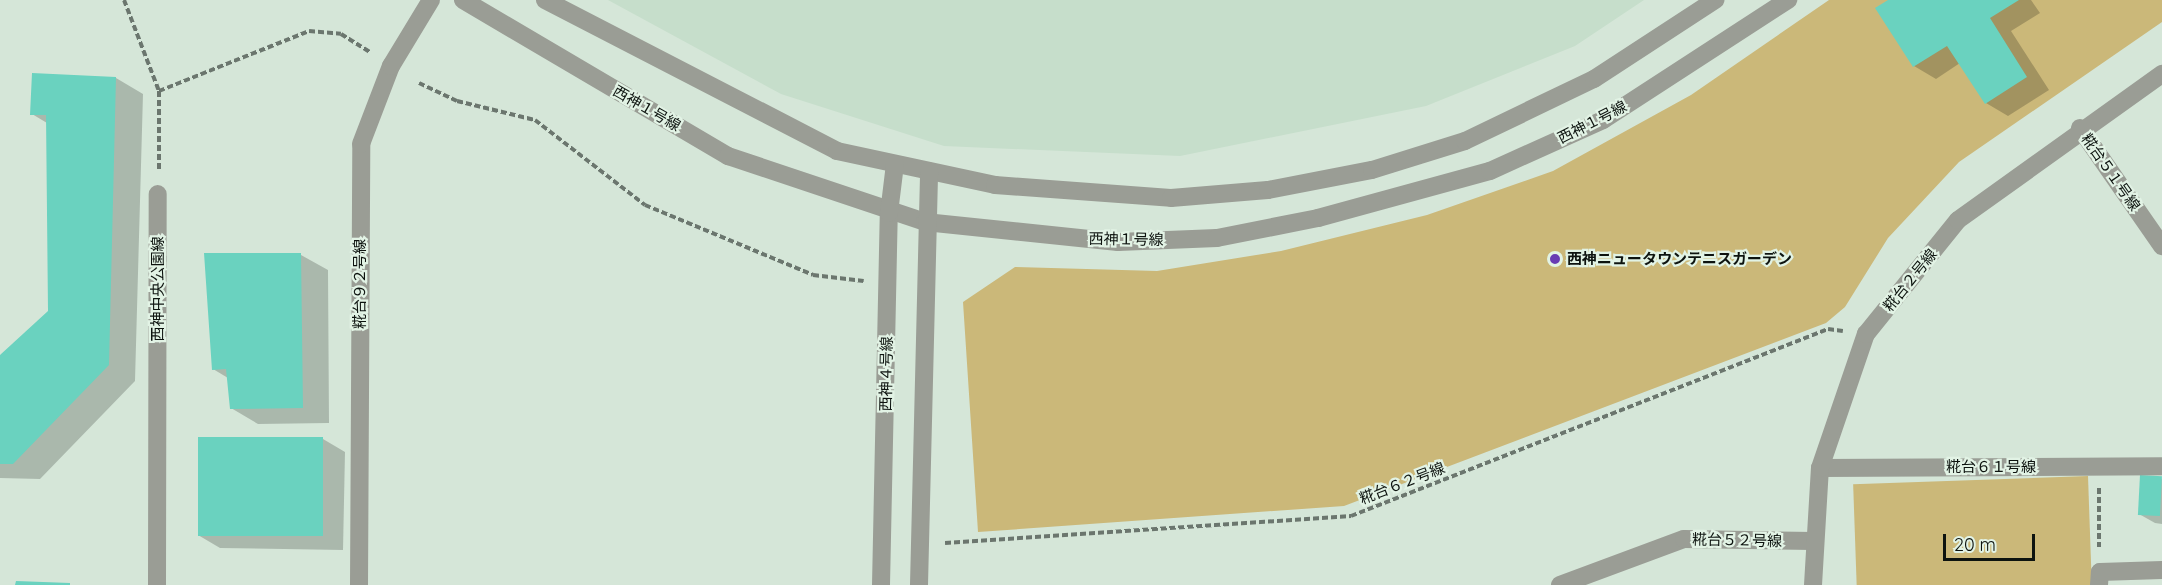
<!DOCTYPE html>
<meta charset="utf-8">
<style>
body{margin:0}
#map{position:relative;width:2162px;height:585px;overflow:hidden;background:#d5e6d8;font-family:Quicksand,"Noto Sans JP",sans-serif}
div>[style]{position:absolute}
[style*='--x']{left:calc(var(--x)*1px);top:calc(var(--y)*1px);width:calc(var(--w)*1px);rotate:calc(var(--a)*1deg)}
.built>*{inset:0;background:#c6decb}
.green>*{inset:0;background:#cbb879;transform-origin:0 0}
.shadow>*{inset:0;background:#0003}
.building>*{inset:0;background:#6ad2bf;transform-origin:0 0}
.path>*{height:4px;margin-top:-2px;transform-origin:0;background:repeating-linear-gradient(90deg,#6b766e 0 6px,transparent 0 9px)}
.pedestrian>*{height:18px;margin:-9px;padding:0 9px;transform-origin:9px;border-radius:9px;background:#9a9d95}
.minor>*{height:18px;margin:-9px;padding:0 9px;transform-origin:9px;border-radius:9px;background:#9a9d95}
.tertiary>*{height:18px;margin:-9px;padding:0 9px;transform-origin:9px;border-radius:9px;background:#9a9d95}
.dots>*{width:16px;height:16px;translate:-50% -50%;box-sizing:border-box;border:3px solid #e2f3e5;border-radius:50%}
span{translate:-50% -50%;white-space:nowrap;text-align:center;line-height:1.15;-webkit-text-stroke:4.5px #e2f3e5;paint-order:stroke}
.street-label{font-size:15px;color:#0d130f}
.poi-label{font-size:15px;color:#0d130f;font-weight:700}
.left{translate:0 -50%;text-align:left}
.scale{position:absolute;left:1943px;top:534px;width:92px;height:27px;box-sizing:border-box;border:3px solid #0d130f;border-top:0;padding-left:8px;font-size:18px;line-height:21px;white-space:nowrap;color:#0d130f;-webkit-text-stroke:4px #e2f3e5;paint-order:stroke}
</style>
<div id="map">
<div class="built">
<i style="clip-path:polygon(608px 0,1644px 0,1575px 46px,1426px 106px,1180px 156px,944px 146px,781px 94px)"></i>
</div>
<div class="green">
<i style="clip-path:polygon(1829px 0,2162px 0,2162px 22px,1959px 162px,1888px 238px,1845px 307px,1826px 323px,1344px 506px,978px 532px,963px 302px,1015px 267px,1157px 271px,1281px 251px,1427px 215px,1553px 171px,1691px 95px)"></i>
<i style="left:2088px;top:476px;width:109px;height:235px;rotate:88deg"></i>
</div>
<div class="shadow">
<i style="clip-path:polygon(1891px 0,2031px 0,2040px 13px,2011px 31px,2049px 90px,2008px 116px,1986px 103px,1960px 63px,1936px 79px,1914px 66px)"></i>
<i style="clip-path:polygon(34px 74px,116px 78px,143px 94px,135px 381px,40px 479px,0 478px,0 357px,50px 312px,47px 123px,32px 114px)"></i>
<i style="clip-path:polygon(301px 255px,328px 270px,329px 423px,258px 424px,231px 408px,228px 378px,213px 369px)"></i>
<i style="clip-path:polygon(200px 438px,323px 439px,345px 452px,343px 550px,220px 548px,198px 535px)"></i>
<i style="clip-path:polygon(2162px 478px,2162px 524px,2155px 523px,2139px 514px)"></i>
</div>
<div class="building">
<i style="clip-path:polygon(1888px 0,2019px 0,1990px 18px,2027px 77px,1985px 104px,1947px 46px,1913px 67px,1875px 8px)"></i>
<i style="clip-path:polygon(32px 73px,116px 77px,109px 365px,13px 464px,0 464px,0 355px,48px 311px,46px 115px,30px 115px)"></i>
<i style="clip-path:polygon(204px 253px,301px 253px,303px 408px,230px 409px,226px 369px,212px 370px)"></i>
<i style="left:198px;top:437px;width:125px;height:99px"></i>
<i style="left:2140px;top:475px;width:22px;height:40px;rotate:3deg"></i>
<i style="clip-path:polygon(16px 581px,70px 583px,70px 585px,15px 585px)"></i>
</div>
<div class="path">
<i style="--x:124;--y:0;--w:97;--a:69"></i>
<i style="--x:159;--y:91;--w:79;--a:90"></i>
<i style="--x:419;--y:83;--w:42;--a:25.3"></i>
<i style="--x:457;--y:101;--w:80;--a:13.7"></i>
<i style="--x:535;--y:120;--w:139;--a:37.7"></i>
<i style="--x:645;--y:205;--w:182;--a:22.6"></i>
<i style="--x:813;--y:275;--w:51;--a:6.7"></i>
<i style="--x:159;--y:91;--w:162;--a:-21.8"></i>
<i style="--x:309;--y:31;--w:32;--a:5"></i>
<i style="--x:341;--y:34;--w:34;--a:32"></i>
<i style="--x:2099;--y:488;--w:59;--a:90"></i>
<i style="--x:945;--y:543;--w:407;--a:-3.8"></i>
<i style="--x:1351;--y:516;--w:512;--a:-21.41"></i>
<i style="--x:1828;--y:329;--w:15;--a:8"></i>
</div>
<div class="pedestrian">
<i style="--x:1820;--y:468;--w:342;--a:-0.3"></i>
<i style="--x:157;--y:585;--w:391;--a:-89.9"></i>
</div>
<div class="minor">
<i style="--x:2080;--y:128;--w:144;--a:55.2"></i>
<i style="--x:359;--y:585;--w:441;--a:-89.7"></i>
<i style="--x:361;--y:144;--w:84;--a:-69"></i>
<i style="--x:391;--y:66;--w:77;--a:-58.8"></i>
<i style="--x:1560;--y:585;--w:132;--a:-20.4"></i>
<i style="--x:1684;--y:539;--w:129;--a:0.9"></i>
<i style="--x:2099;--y:585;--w:13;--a:-86"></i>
<i style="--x:2100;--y:572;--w:62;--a:-1.8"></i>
</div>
<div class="tertiary">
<i style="--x:463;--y:0;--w:308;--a:30.5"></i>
<i style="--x:728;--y:156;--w:208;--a:18.5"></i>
<i style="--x:925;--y:222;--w:194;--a:5.9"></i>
<i style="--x:1118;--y:242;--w:99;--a:-2.3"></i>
<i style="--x:1217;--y:238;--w:103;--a:-11.2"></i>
<i style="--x:1318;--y:218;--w:178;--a:-15.3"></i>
<i style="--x:1490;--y:171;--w:124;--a:-24.3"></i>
<i style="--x:1603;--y:120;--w:221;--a:-33"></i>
<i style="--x:545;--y:0;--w:329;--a:27.3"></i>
<i style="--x:837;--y:151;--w:162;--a:12.1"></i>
<i style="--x:995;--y:185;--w:176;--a:4.2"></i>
<i style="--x:1171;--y:198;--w:97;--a:-4.7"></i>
<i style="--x:1268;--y:190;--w:106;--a:-10.9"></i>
<i style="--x:1372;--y:170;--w:97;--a:-17.3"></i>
<i style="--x:1465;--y:141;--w:143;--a:-25.7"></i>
<i style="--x:1594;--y:79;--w:145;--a:-33.1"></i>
<i style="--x:881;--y:585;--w:372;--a:-88.8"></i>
<i style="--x:889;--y:213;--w:49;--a:-83"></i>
<i style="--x:919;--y:585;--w:414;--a:-88.6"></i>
<i style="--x:1813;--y:585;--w:117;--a:-86.6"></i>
<i style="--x:1820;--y:468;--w:142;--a:-71.1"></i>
<i style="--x:1866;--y:334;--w:146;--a:-51.1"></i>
<i style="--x:1958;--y:220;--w:251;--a:-35.6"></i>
</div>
<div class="dots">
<i style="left:1555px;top:259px;background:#683bb3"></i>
</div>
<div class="street-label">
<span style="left:647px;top:108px;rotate:30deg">西神１号線</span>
<span style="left:1592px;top:122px;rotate:-27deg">西神１号線</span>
<span style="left:2111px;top:172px;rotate:55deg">糀台５１号線</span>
<span style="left:1126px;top:239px;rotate:1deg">西神１号線</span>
<span style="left:1910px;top:280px;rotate:-51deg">糀台２号線</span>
<span style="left:360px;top:284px;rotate:-90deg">糀台９２号線</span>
<span style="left:158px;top:289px;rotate:-90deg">西神中央公園線</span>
<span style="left:886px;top:374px;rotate:-89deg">西神４号線</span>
<span style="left:1991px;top:467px">糀台６１号線</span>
<span style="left:1402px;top:483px;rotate:-21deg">糀台６２号線</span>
<span style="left:1737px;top:540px;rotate:1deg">糀台５２号線</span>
</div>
<div class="poi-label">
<span class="left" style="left:1567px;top:259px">西神ニュータウンテニスガーデン</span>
</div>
<div class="scale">20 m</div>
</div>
